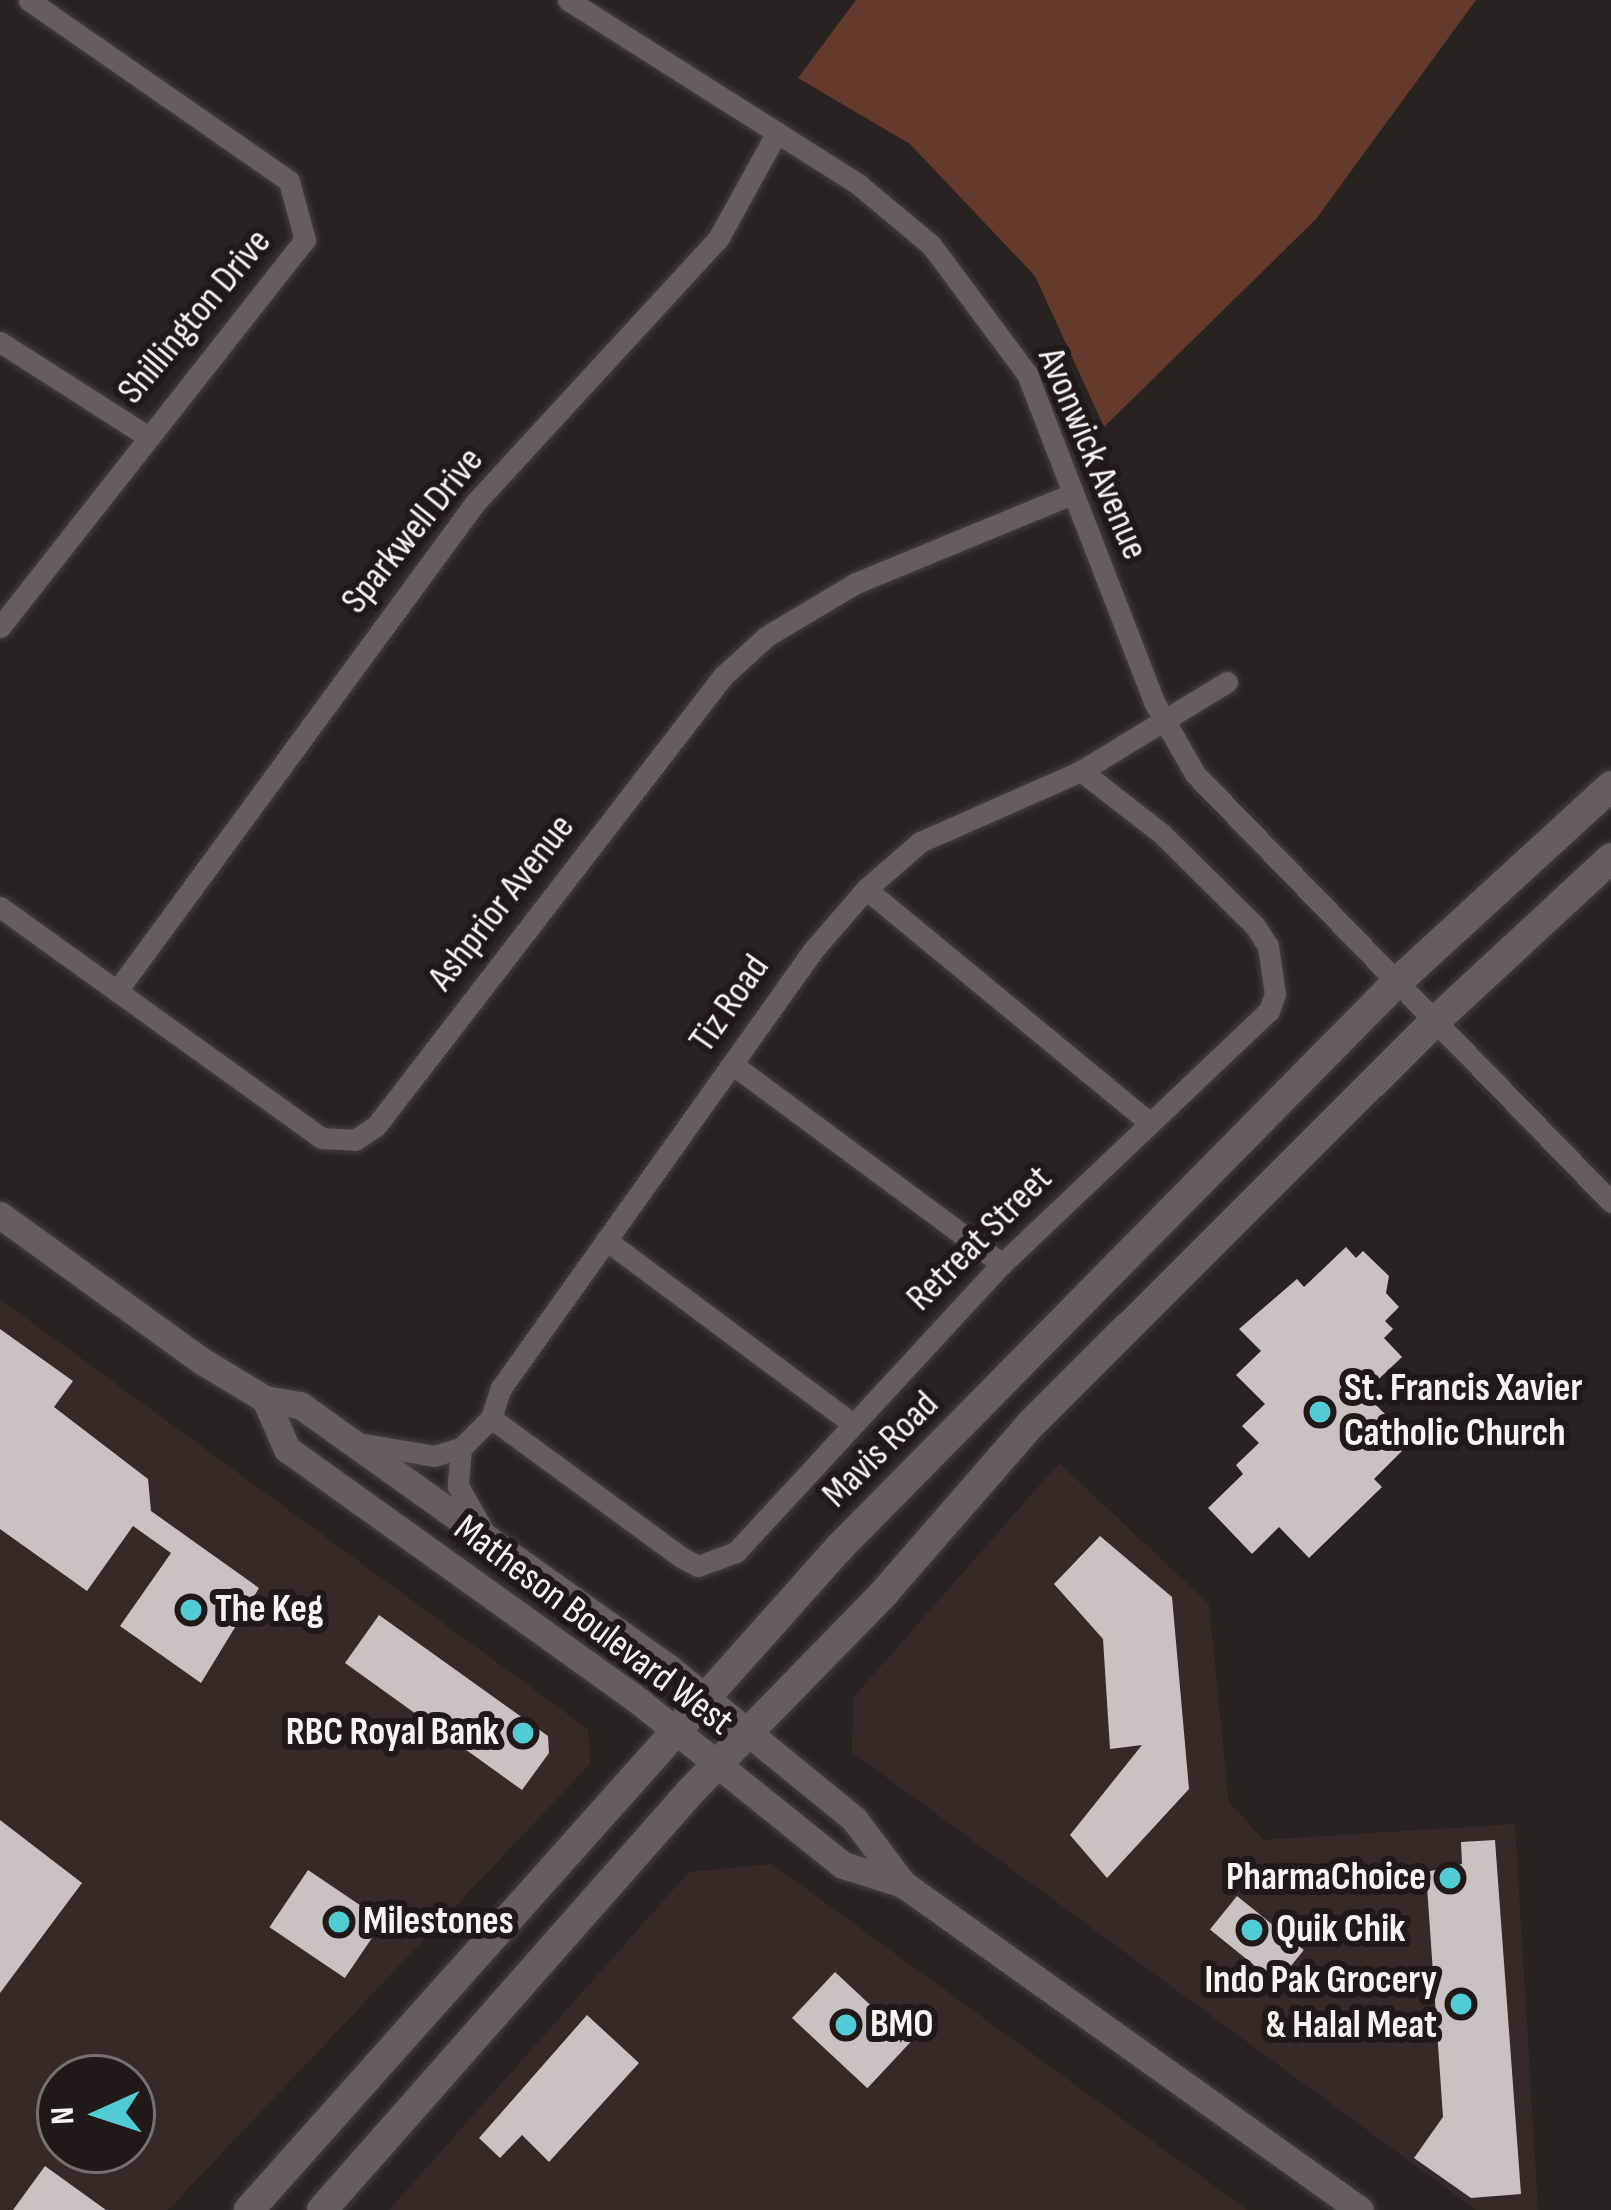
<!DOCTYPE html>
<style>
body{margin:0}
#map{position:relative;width:1611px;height:2210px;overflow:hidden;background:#292320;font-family:"Sofia Sans Condensed",sans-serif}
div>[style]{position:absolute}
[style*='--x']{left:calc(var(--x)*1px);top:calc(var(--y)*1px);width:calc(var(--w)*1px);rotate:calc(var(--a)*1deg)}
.built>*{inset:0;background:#372a26}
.green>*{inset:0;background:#633a2c}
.building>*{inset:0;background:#cbc2bf;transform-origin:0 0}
.roads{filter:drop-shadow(0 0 3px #453f3d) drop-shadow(0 0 3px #453f3d)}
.minor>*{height:21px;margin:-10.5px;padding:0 10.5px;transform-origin:10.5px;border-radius:10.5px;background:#665e5c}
.tertiary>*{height:27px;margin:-13.5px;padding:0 13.5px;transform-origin:13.5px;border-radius:13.5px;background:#665e5c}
.secondary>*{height:30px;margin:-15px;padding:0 15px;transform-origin:15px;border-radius:15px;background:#665e5c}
.dots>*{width:33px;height:33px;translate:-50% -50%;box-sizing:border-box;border:6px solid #201917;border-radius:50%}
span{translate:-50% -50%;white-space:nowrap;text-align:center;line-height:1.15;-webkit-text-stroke:12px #201917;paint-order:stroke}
.street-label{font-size:39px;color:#f8f4f2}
.poi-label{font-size:39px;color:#f8f4f2;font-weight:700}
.left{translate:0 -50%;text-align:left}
.right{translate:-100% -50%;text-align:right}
.north{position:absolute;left:36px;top:2054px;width:120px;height:120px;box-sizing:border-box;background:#201917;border:3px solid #76716f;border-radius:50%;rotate:267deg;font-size:33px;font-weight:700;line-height:48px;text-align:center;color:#f8f4f2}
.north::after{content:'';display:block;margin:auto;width:42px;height:54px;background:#51ccd4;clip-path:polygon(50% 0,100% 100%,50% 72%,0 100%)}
</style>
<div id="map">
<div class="built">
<i style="clip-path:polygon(evenodd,0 1299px,588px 1729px,590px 1764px,168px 2210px,0 2210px,0 1299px,60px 2078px,132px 2078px,132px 2150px,60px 2150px,60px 2078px)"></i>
<i style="clip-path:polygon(1059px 1463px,1209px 1604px,1229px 1803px,1264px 1840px,1515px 1824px,1538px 2210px,1476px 2210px,852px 1752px,853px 1698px)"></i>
<i style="clip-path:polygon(772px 1864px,1247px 2210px,389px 2210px,689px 1872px)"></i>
</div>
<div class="green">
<i style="clip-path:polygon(856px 0,1476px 0,1316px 219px,1104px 427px,1035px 276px,910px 144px,798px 78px)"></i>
</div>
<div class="building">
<i style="clip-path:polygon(1346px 1247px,1356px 1258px,1363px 1251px,1389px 1276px,1386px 1293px,1399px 1307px,1385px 1321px,1393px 1329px,1384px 1338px,1402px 1357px,1364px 1393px,1403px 1432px,1393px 1442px,1402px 1451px,1374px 1479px,1382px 1487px,1309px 1558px,1279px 1527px,1252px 1554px,1208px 1508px,1243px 1474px,1236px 1465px,1259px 1443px,1242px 1426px,1265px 1404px,1236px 1375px,1261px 1351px,1239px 1329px,1297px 1279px,1304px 1287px)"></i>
<i style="clip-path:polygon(0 1329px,73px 1381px,54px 1407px,148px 1479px,151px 1511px,259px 1588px,201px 1683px,120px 1626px,171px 1553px,133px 1526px,87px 1591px,0 1529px)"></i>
<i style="clip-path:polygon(1100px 1536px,1172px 1597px,1189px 1789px,1107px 1878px,1070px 1835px,1142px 1745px,1110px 1749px,1103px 1639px,1054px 1584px)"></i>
<i style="clip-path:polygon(379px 1615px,548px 1736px,549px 1753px,522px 1790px,345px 1663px)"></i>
<i style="clip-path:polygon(0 1820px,82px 1883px,0 1993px)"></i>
<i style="clip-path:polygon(1495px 1840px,1521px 2194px,1471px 2198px,1414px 2158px,1443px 2117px,1426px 1872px,1462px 1864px,1461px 1842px)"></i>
<i style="left:308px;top:1870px;width:91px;height:69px;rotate:34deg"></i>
<i style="left:1237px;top:1896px;width:86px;height:43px;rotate:39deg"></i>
<i style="left:835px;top:1972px;width:103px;height:63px;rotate:43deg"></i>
<i style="clip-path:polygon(587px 2015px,639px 2063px,549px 2162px,522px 2135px,500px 2158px,479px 2138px)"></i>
<i style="clip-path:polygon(45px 2166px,106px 2210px,13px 2210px)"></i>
</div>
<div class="roads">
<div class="minor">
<i style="--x:568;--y:0;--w:345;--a:32.4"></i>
<i style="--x:859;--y:185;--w:94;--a:39.8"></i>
<i style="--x:931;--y:245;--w:161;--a:53.3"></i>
<i style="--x:1027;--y:374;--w:352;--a:68.8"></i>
<i style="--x:1154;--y:702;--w:83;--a:60.3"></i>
<i style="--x:1195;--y:774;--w:597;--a:45.81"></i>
<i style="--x:0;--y:342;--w:171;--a:32.6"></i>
<i style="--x:0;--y:627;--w:493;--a:-51.8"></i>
<i style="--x:305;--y:240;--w:61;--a:-105.2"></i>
<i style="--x:289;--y:181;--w:317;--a:-145.2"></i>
<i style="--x:866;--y:889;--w:368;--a:39.5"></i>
<i style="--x:0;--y:907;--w:395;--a:35.7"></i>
<i style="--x:321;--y:1138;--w:34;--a:3"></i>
<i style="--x:355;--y:1140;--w:25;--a:-34"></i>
<i style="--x:376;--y:1126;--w:568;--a:-52.36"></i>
<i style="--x:723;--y:676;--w:59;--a:-42.3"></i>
<i style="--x:767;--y:636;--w:104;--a:-30.8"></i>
<i style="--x:856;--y:583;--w:231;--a:-22.4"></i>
<i style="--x:119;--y:988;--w:602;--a:-53.72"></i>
<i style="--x:475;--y:503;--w:359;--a:-47.4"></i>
<i style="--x:718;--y:239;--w:122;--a:-61.1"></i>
<i style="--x:732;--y:1064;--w:336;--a:36.5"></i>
<i style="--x:606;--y:1240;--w:304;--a:36.7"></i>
<i style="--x:491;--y:1418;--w:235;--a:36.2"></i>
<i style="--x:681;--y:1557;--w:19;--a:28"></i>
<i style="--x:698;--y:1566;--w:40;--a:-20.2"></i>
<i style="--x:736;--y:1552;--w:392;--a:-47.3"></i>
<i style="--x:1002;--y:1264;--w:368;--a:-43.5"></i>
<i style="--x:1269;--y:1011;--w:18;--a:-71"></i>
<i style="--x:1275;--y:994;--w:49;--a:-98.3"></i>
<i style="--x:1268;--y:946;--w:24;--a:-123"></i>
<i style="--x:1255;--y:926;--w:132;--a:-135.3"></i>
<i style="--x:1161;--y:833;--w:101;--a:-142.2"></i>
<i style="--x:358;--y:1443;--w:77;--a:9.7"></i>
<i style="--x:434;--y:1456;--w:28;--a:-17"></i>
<i style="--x:461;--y:1448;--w:42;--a:-45"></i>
<i style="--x:491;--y:1418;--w:32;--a:-72"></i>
<i style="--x:501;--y:1388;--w:539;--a:-54.51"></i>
<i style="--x:814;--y:949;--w:79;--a:-49.1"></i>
<i style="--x:866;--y:889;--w:72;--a:-41"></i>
<i style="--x:920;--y:842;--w:176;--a:-23.8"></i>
<i style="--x:1081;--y:771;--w:171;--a:-31.4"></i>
<i style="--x:461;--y:1448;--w:38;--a:95"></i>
<i style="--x:458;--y:1486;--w:51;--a:60.4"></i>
</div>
<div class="tertiary">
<i style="--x:0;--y:1215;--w:249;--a:35.9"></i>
<i style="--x:202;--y:1361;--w:74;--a:31.1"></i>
<i style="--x:265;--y:1399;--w:36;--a:10"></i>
<i style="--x:300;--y:1405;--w:453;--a:35.5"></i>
<i style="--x:669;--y:1668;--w:239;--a:39.2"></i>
<i style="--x:854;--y:1819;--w:81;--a:53"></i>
<i style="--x:265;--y:1399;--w:55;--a:66.3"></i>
<i style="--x:287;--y:1449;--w:434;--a:35.6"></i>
<i style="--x:640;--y:1702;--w:260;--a:38.8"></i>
<i style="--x:843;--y:1865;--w:63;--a:17.6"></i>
<i style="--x:903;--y:1884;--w:561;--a:35.5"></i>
</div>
<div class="secondary">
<i style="--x:249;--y:2210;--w:888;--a:-48.29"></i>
<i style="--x:840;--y:1547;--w:788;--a:-45.41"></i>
<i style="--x:1393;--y:986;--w:296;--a:-42.5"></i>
<i style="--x:322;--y:2210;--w:558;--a:-48.63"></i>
<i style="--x:691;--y:1791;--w:277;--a:-45.7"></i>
<i style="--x:884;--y:1593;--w:225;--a:-49"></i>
<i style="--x:1032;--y:1423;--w:565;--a:-44.93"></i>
<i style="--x:1432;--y:1024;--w:244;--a:-42.8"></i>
</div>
</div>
<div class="dots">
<i style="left:1320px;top:1412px;background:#51ccd4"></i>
<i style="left:191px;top:1610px;background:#51ccd4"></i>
<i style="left:523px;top:1733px;background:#51ccd4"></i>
<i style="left:1450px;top:1878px;background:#51ccd4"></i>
<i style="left:339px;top:1922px;background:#51ccd4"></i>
<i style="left:1252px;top:1930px;background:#51ccd4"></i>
<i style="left:1461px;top:2004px;background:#51ccd4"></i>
<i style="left:846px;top:2025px;background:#51ccd4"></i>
</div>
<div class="street-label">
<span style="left:195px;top:317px;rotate:-50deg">Shillington Drive</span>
<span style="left:1092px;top:454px;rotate:67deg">Avonwick Avenue</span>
<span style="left:413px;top:531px;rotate:-51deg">Sparkwell Drive</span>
<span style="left:502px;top:903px;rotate:-52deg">Ashprior Avenue</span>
<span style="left:730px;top:1004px;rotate:-55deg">Tiz Road</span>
<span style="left:980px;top:1239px;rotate:-45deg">Retreat Street</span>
<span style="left:881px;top:1450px;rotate:-45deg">Mavis Road</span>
<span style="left:593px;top:1626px;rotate:37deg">Matheson Boulevard West</span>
</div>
<div class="poi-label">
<span class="left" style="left:1344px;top:1412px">St. Francis Xavier<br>Catholic Church</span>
<span class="left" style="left:215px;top:1610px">The Keg</span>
<span class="right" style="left:499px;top:1733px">RBC Royal Bank</span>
<span class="right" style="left:1426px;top:1878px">PharmaChoice</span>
<span class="left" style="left:363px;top:1922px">Milestones</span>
<span class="left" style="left:1276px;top:1930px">Quik Chik</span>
<span class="right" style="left:1437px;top:2004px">Indo Pak Grocery<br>&amp; Halal Meat</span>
<span class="left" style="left:870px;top:2025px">BMO</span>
</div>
<div class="north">N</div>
</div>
